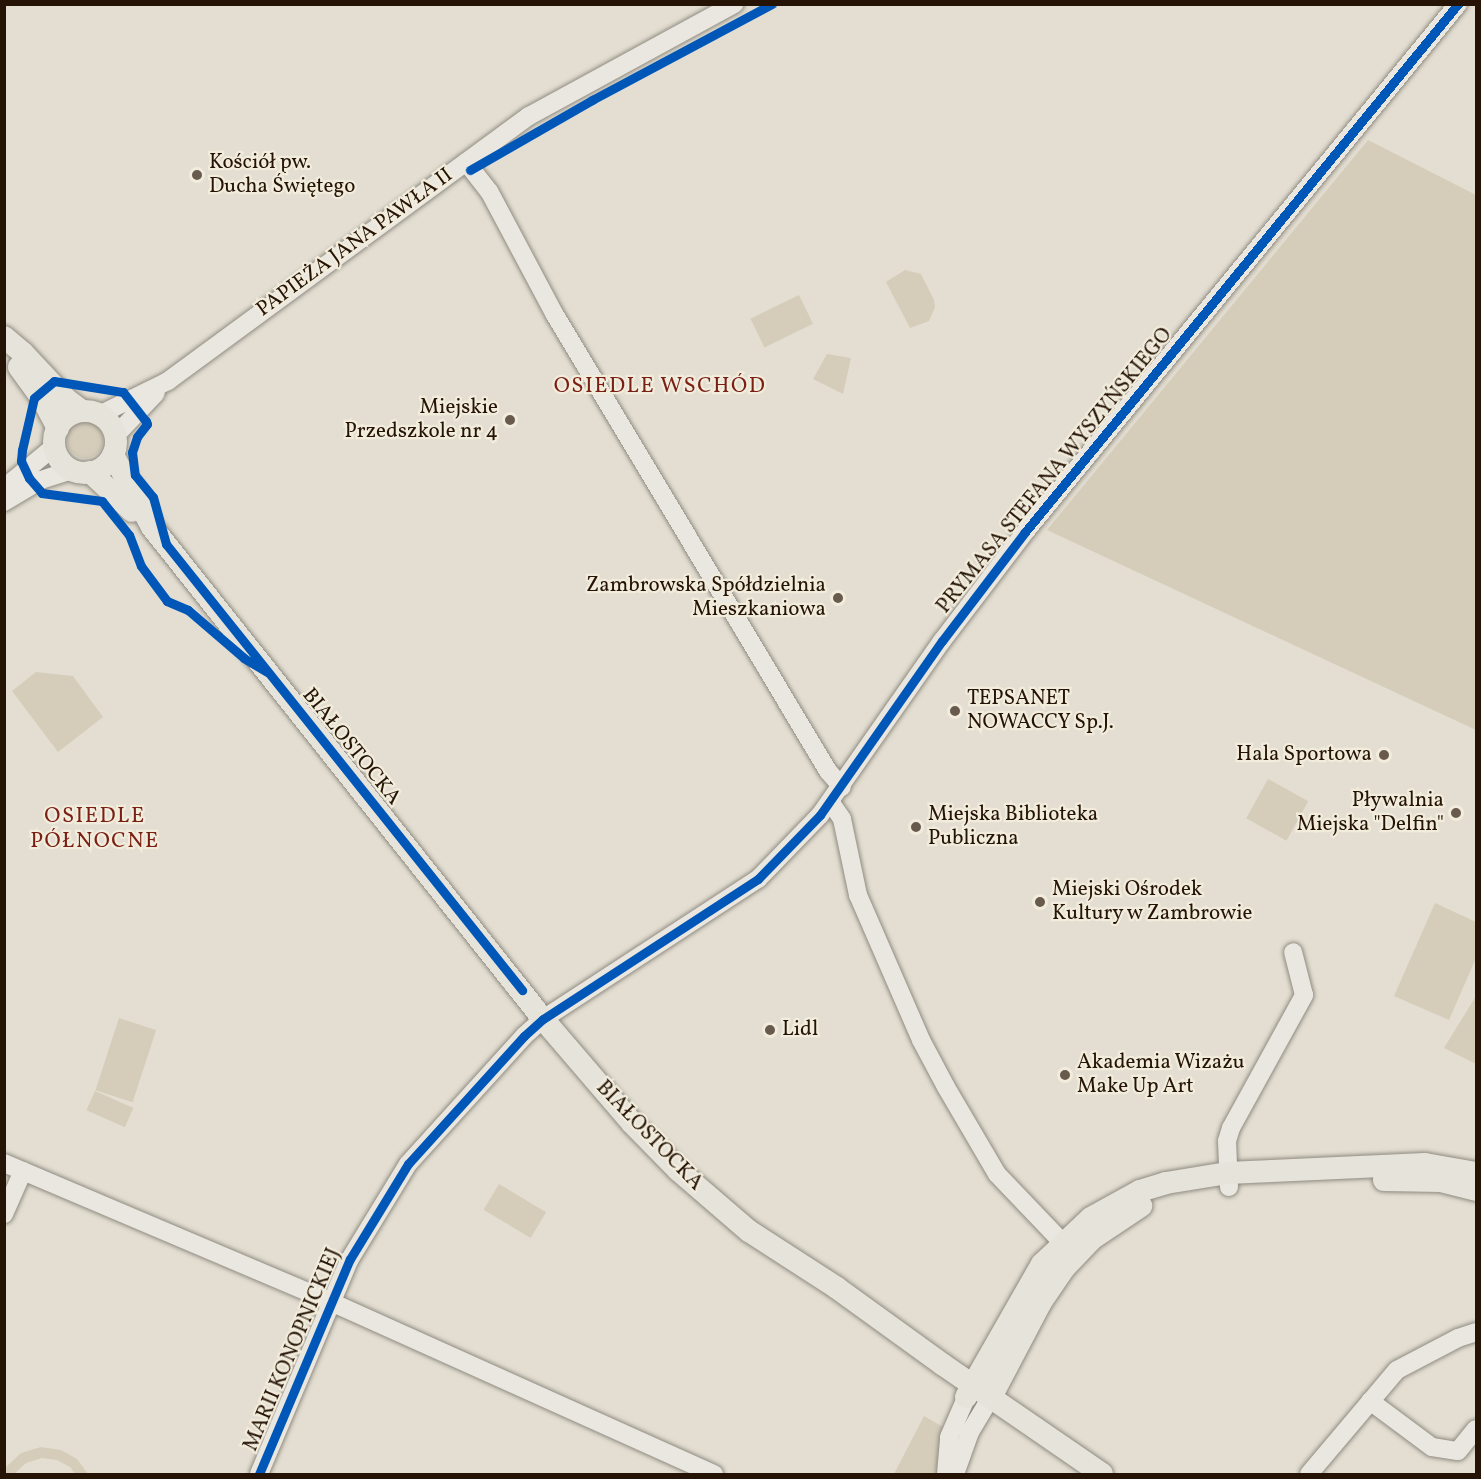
<!DOCTYPE html>
<meta charset="utf-8">
<style>
body{margin:0}
#map{position:relative;width:1481px;height:1479px;overflow:hidden;background:#e3ded1;font-family:Vollkorn,serif}
div>[style]{position:absolute}
[style*='--x']{left:calc(var(--x)*1px);top:calc(var(--y)*1px);width:calc(var(--w)*1px);rotate:calc(var(--a)*1deg)}
.green>*{inset:0;background:#d5cdba;transform-origin:0 0}
.round{border-radius:50%}
.roads{filter:drop-shadow(0 0 2px #908b82) drop-shadow(0 0 2px #908b82)}
.minor>*{height:18px;margin:-9px;padding:0 9px;transform-origin:9px;border-radius:9px;background:#eae7e0}
.major>*{height:22px;margin:-11px;padding:0 11px;transform-origin:11px;border-radius:11px;background:#e6e3db}
.major>.ring{margin:-11px;padding:0;box-sizing:content-box;background:none;border:22px solid #e6e3db;border-radius:50%}
.cycleway>*{height:9px;margin:-4.5px;padding:0 4.5px;transform-origin:4.5px;border-radius:4.5px;background:#0057b8}
.dots>*{width:16px;height:16px;translate:-50% -50%;box-sizing:border-box;border:3px solid #f2ecdc;border-radius:50%}
span{translate:-50% -50%;white-space:nowrap;text-align:center;line-height:1.15;-webkit-text-stroke:4.5px #f2ecdc;paint-order:stroke}
.poi-label{font-size:21px;color:#251406}
.left{translate:0 -50%;text-align:left}
.right{translate:-100% -50%;text-align:right}
.street-label{font-size:21px;color:#251406}
.neighbourhood-label{font-size:22px;color:#7a1f14;letter-spacing:1.5px}
.frame{position:absolute;inset:0;border:6px solid #251406;pointer-events:none}
</style>
<div id="map">
<div class="green">
<i style="clip-path:polygon(1368px 140px,1476px 195px,1476px 730px,1047px 530px)"></i>
<i style="clip-path:polygon(905px 270px,921px 274px,934px 300px,935px 307px,929px 321px,910px 328px,886px 282px)"></i>
<i style="left:799px;top:295px;width:32px;height:54px;rotate:64deg"></i>
<i style="clip-path:polygon(827px 354px,851px 358px,843px 394px,813px 379px)"></i>
<i class="round" style="left:67px;top:422px;width:36px;height:36px"></i>
<i style="clip-path:polygon(36px 672px,73px 676px,103px 717px,58px 752px,12px 691px)"></i>
<i style="left:1268px;top:779px;width:46px;height:45px;rotate:29deg"></i>
<i style="clip-path:polygon(1435px 903px,1476px 922px,1476px 958px,1449px 1020px,1394px 996px)"></i>
<i style="clip-path:polygon(1476px 996px,1476px 1064px,1444px 1048px)"></i>
<i style="left:119px;top:1018px;width:39px;height:76px;rotate:18deg"></i>
<i style="left:95px;top:1091px;width:42px;height:21px;rotate:24deg"></i>
<i style="left:499px;top:1184px;width:55px;height:30px;rotate:31deg"></i>
<i style="clip-path:polygon(924px 1416px,943px 1427px,941px 1474px,894px 1474px)"></i>
<i style="clip-path:polygon(41px 1447px,61px 1450px,77px 1459px,88px 1474px,75px 1474px,70px 1467px,57px 1460px,42px 1458px,26px 1463px,14px 1474px,5px 1474px,6px 1467px,21px 1453px)"></i>
</div>
<div class="roads">
<div class="minor">
<i style="--x:466;--y:162;--w:37;--a:52"></i>
<i style="--x:489;--y:191;--w:140;--a:62"></i>
<i style="--x:555;--y:315;--w:531;--a:59.09"></i>
<i style="--x:828;--y:771;--w:21;--a:49"></i>
<i style="--x:99;--y:415;--w:77;--a:-26.2"></i>
<i style="--x:168;--y:381;--w:448;--a:-36.3"></i>
<i style="--x:529;--y:116;--w:234;--a:-28.6"></i>
<i style="--x:115;--y:436;--w:59;--a:-46.4"></i>
<i style="--x:4;--y:488;--w:66;--a:-39.5"></i>
<i style="--x:4;--y:502;--w:43;--a:-30.7"></i>
<i style="--x:41;--y:480;--w:32;--a:-18"></i>
<i style="--x:831;--y:803;--w:19;--a:55"></i>
<i style="--x:842;--y:819;--w:78;--a:78.1"></i>
<i style="--x:858;--y:895;--w:158;--a:66.5"></i>
<i style="--x:921;--y:1040;--w:53;--a:62"></i>
<i style="--x:946;--y:1087;--w:101;--a:59.6"></i>
<i style="--x:997;--y:1174;--w:94;--a:46.3"></i>
<i style="--x:4;--y:1163;--w:355;--a:23"></i>
<i style="--x:331;--y:1302;--w:420;--a:24.2"></i>
<i style="--x:1229;--y:1187;--w:46;--a:-92.5"></i>
<i style="--x:1227;--y:1141;--w:14;--a:-73"></i>
<i style="--x:1231;--y:1128;--w:152;--a:-61.2"></i>
<i style="--x:1304;--y:995;--w:44;--a:-104.3"></i>
<i style="--x:4;--y:1214;--w:47;--a:-66.2"></i>
<i style="--x:1370;--y:1401;--w:77;--a:36.6"></i>
<i style="--x:1432;--y:1447;--w:26;--a:9"></i>
<i style="--x:1458;--y:1451;--w:28;--a:-51"></i>
<i style="--x:259;--y:1474;--w:233;--a:-67.1"></i>
<i style="--x:350;--y:1259;--w:111;--a:-58.6"></i>
<i style="--x:408;--y:1164;--w:173;--a:-47.8"></i>
<i style="--x:524;--y:1036;--w:25;--a:-42"></i>
<i style="--x:543;--y:1019;--w:257;--a:-33.1"></i>
<i style="--x:758;--y:879;--w:89;--a:-45.9"></i>
<i style="--x:820;--y:815;--w:213;--a:-55"></i>
<i style="--x:942;--y:641;--w:137;--a:-52.7"></i>
<i style="--x:1025;--y:532;--w:683;--a:-50.65"></i>
<i style="--x:946;--y:1474;--w:37;--a:-85"></i>
<i style="--x:949;--y:1437;--w:43;--a:-66.4"></i>
<i style="--x:955;--y:1474;--w:45;--a:-70.3"></i>
<i style="--x:970;--y:1432;--w:41;--a:-59"></i>
<i style="--x:1309;--y:1474;--w:136;--a:-49.8"></i>
<i style="--x:1397;--y:1370;--w:69;--a:-27.7"></i>
<i style="--x:1458;--y:1338;--w:19;--a:-18"></i>
</div>
<div class="major">
<i style="--x:4;--y:337;--w:25;--a:40"></i>
<i style="--x:23;--y:353;--w:63;--a:46.9"></i>
<i style="--x:66;--y:399;--w:20;--a:37"></i>
<i style="--x:19;--y:367;--w:41;--a:54"></i>
<i style="--x:43;--y:400;--w:32;--a:62"></i>
<i class="ring" style="left:54px;top:411px;width:40px;height:40px"></i>
<i style="--x:113;--y:455;--w:82;--a:61.6"></i>
<i style="--x:152;--y:527;--w:628;--a:51.53"></i>
<i style="--x:543;--y:1019;--w:137;--a:49.4"></i>
<i style="--x:632;--y:1123;--w:66;--a:45.6"></i>
<i style="--x:678;--y:1170;--w:94;--a:40.7"></i>
<i style="--x:749;--y:1231;--w:105;--a:32.9"></i>
<i style="--x:837;--y:1288;--w:130;--a:35.9"></i>
<i style="--x:942;--y:1364;--w:194;--a:34.5"></i>
<i style="--x:90;--y:472;--w:57;--a:42.9"></i>
<i style="--x:1384;--y:1180;--w:57;--a:1"></i>
<i style="--x:1441;--y:1181;--w:36;--a:14"></i>
<i style="--x:966;--y:1397;--w:153;--a:-60.3"></i>
<i style="--x:1042;--y:1264;--w:67;--a:-43.2"></i>
<i style="--x:1091;--y:1218;--w:56;--a:-28.9"></i>
<i style="--x:1140;--y:1191;--w:27;--a:-17"></i>
<i style="--x:1166;--y:1183;--w:63;--a:-9.2"></i>
<i style="--x:1228;--y:1173;--w:197;--a:-2.6"></i>
<i style="--x:1425;--y:1164;--w:52;--a:10"></i>
<i style="--x:991;--y:1397;--w:107;--a:-62.2"></i>
<i style="--x:1041;--y:1302;--w:42;--a:-55.6"></i>
<i style="--x:1065;--y:1267;--w:40;--a:-46"></i>
<i style="--x:1093;--y:1238;--w:58;--a:-33.7"></i>
</div>
</div>
<div class="cycleway">
<i style="--x:470;--y:170;--w:141;--a:-29.8"></i>
<i style="--x:592;--y:100;--w:204;--a:-28.1"></i>
<i style="--x:267;--y:672;--w:27;--a:-149"></i>
<i style="--x:244;--y:658;--w:74;--a:-139.4"></i>
<i style="--x:188;--y:610;--w:23;--a:-157"></i>
<i style="--x:167;--y:601;--w:44;--a:-126.6"></i>
<i style="--x:141;--y:566;--w:33;--a:-111"></i>
<i style="--x:129;--y:535;--w:43;--a:-128.5"></i>
<i style="--x:102;--y:501;--w:61;--a:-172.4"></i>
<i style="--x:42;--y:493;--w:20;--a:-131"></i>
<i style="--x:29;--y:478;--w:19;--a:-115"></i>
<i style="--x:21;--y:461;--w:11;--a:-85"></i>
<i style="--x:22;--y:450;--w:53;--a:-77"></i>
<i style="--x:34;--y:398;--w:26;--a:-40"></i>
<i style="--x:54;--y:381;--w:70;--a:9.1"></i>
<i style="--x:123;--y:392;--w:37;--a:52"></i>
<i style="--x:146;--y:421;--w:3;--a:72"></i>
<i style="--x:147;--y:424;--w:16;--a:128"></i>
<i style="--x:137;--y:437;--w:16;--a:108"></i>
<i style="--x:132;--y:452;--w:23;--a:83"></i>
<i style="--x:135;--y:475;--w:28;--a:51"></i>
<i style="--x:153;--y:497;--w:49;--a:74.5"></i>
<i style="--x:166;--y:544;--w:571;--a:51.4"></i>
<i style="--x:259;--y:1474;--w:233;--a:-67.1"></i>
<i style="--x:350;--y:1259;--w:111;--a:-58.6"></i>
<i style="--x:408;--y:1164;--w:173;--a:-47.8"></i>
<i style="--x:524;--y:1036;--w:25;--a:-42"></i>
<i style="--x:543;--y:1019;--w:257;--a:-33.1"></i>
<i style="--x:758;--y:879;--w:89;--a:-45.9"></i>
<i style="--x:820;--y:815;--w:213;--a:-55"></i>
<i style="--x:942;--y:641;--w:137;--a:-52.7"></i>
<i style="--x:1025;--y:532;--w:683;--a:-50.65"></i>
</div>
<div class="dots">
<i style="left:197px;top:175px;background:#685b4d"></i>
<i style="left:510px;top:420px;background:#685b4d"></i>
<i style="left:838px;top:598px;background:#685b4d"></i>
<i style="left:955px;top:711px;background:#685b4d"></i>
<i style="left:1384px;top:755px;background:#685b4d"></i>
<i style="left:1456px;top:813px;background:#685b4d"></i>
<i style="left:916px;top:827px;background:#685b4d"></i>
<i style="left:1040px;top:902px;background:#685b4d"></i>
<i style="left:770px;top:1030px;background:#685b4d"></i>
<i style="left:1065px;top:1075px;background:#685b4d"></i>
</div>
<div class="poi-label">
<span class="left" style="left:209px;top:175px">Kościół pw.<br>Ducha Świętego</span>
<span class="right" style="left:498px;top:420px">Miejskie<br>Przedszkole nr 4</span>
<span class="right" style="left:826px;top:598px">Zambrowska Spółdzielnia<br>Mieszkaniowa</span>
<span class="left" style="left:967px;top:711px">TEPSANET<br>NOWACCY Sp.J.</span>
<span class="right" style="left:1372px;top:755px">Hala Sportowa</span>
<span class="right" style="left:1444px;top:813px">Pływalnia<br>Miejska "Delfin"</span>
<span class="left" style="left:928px;top:827px">Miejska Biblioteka<br>Publiczna</span>
<span class="left" style="left:1052px;top:902px">Miejski Ośrodek<br>Kultury w Zambrowie</span>
<span class="left" style="left:782px;top:1030px">Lidl</span>
<span class="left" style="left:1077px;top:1075px">Akademia Wizażu<br>Make Up Art</span>
</div>
<div class="street-label">
<span style="left:355px;top:243px;rotate:-36deg">PAPIEŻA JANA PAWŁA II</span>
<span style="left:1055px;top:471px;rotate:-51deg">PRYMASA STEFANA WYSZYŃSKIEGO</span>
<span style="left:351px;top:747px;rotate:51deg">BIAŁOSTOCKA</span>
<span style="left:649px;top:1136px;rotate:46deg">BIAŁOSTOCKA</span>
<span style="left:293px;top:1350px;rotate:-67deg">MARII KONOPNICKIEJ</span>
</div>
<div class="neighbourhood-label">
<span style="left:660px;top:387px">OSIEDLE WSCHÓD</span>
<span style="left:95px;top:829px">OSIEDLE<br>PÓŁNOCNE</span>
</div>
<div class="frame"></div>
</div>
